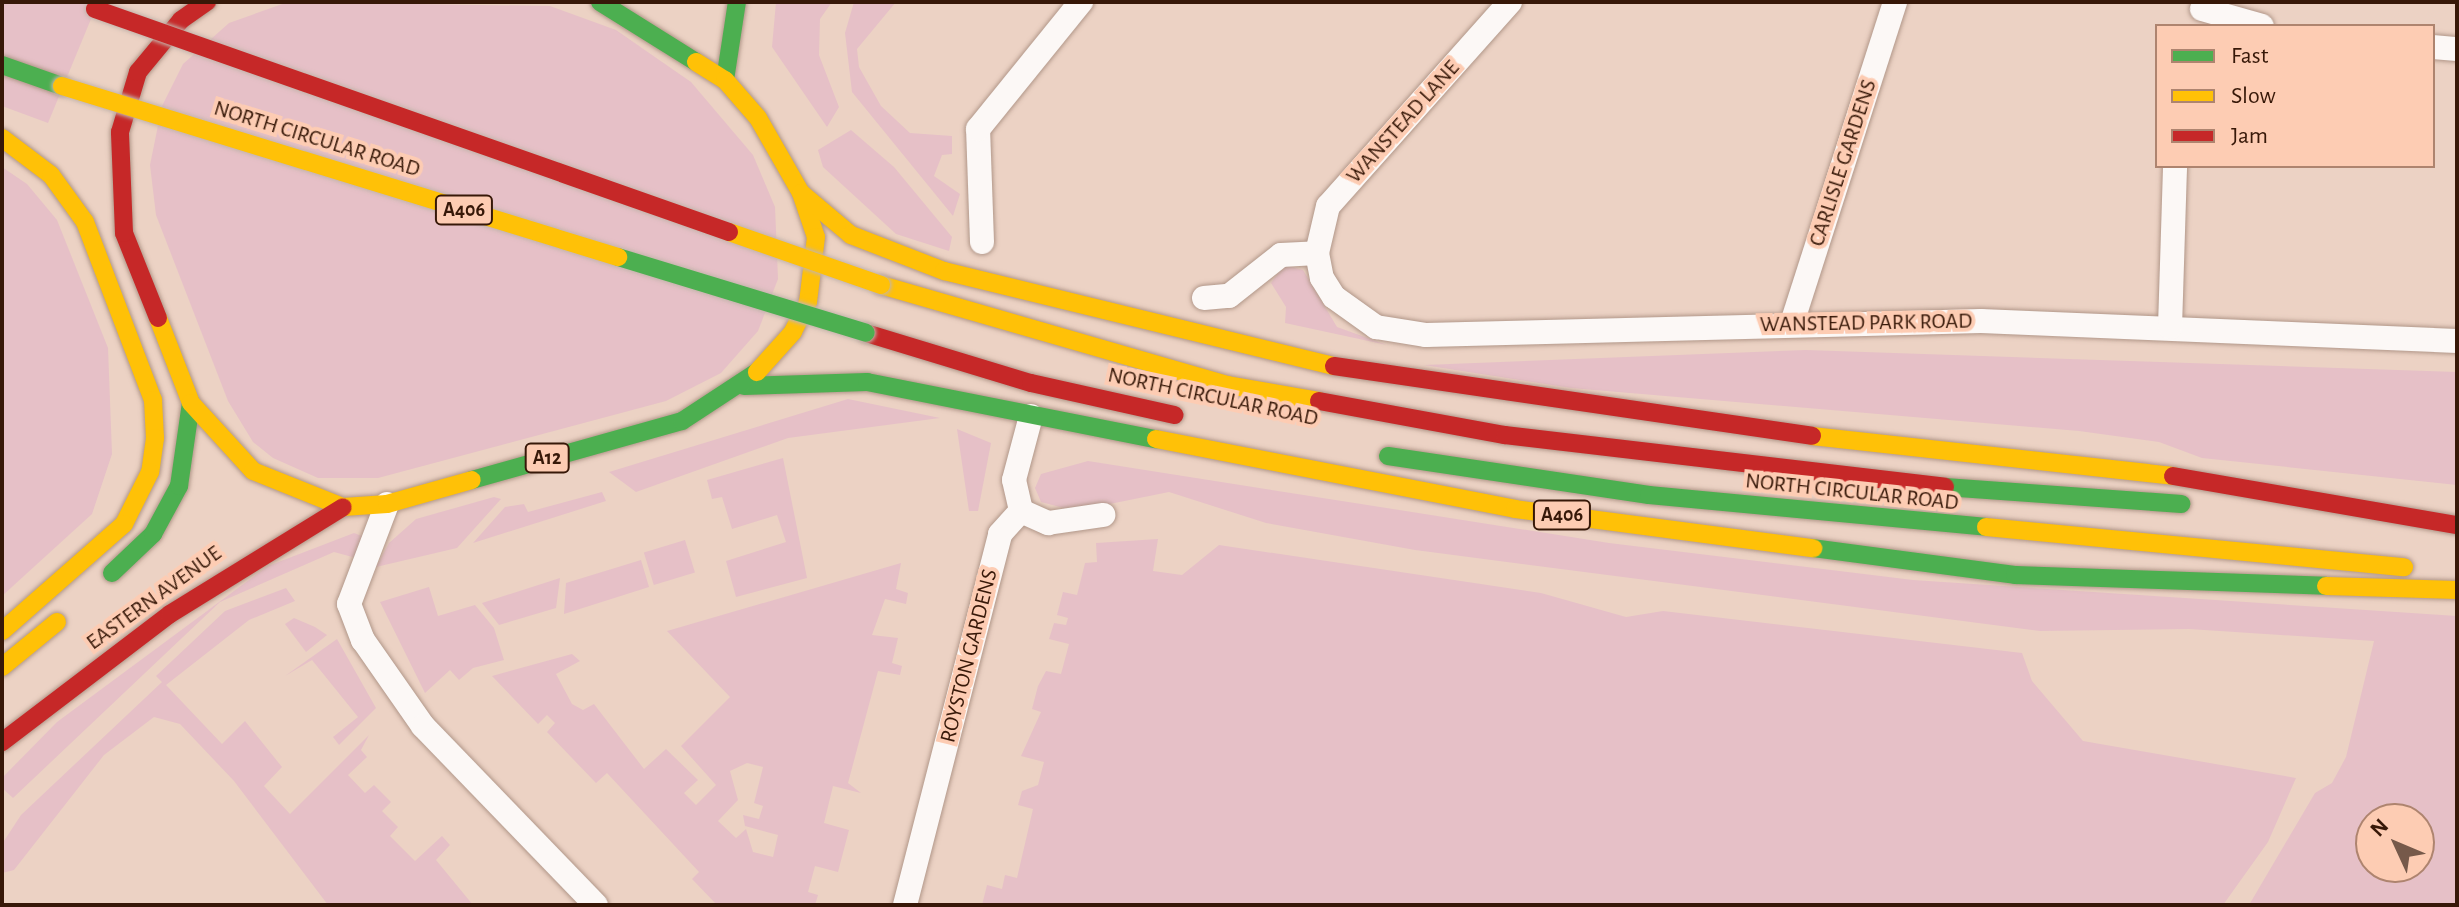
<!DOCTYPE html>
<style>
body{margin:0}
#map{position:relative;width:2459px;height:907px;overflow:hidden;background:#ecd2c4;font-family:"Alegreya Sans",sans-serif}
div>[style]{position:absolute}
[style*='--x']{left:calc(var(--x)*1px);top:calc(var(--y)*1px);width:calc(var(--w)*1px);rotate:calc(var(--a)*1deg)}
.green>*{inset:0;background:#e6c0c7;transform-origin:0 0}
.roads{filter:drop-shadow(0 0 2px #b19789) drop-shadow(0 0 2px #b19789)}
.street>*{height:24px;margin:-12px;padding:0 12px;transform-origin:12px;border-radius:12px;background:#fcf8f6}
.fast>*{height:18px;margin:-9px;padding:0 9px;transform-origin:9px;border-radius:9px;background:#4caf50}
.slow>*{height:18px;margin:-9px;padding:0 9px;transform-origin:9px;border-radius:9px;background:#ffc107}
.jam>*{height:18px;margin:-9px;padding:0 9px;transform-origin:9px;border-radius:9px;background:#c62828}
.bridges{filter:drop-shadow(0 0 2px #c4b4ab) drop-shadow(0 0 2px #c4b4ab)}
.fast-bridge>*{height:18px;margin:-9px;padding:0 9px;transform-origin:9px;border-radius:9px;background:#4caf50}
.slow-bridge>*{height:18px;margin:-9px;padding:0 9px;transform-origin:9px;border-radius:9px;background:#ffc107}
.jam-bridge>*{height:18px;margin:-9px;padding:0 9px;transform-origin:9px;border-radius:9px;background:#c62828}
span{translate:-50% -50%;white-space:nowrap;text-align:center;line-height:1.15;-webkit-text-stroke:8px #fdccb3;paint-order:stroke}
.shield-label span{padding:2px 6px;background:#fdccb3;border:2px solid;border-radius:6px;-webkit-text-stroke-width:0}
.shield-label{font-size:20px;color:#371808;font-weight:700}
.street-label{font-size:22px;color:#371808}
.frame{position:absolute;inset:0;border:4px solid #371808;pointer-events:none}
.legend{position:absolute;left:2155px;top:24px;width:280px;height:144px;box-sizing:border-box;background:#fdccb3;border:2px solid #ae846f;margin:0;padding:10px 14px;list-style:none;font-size:24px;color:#371808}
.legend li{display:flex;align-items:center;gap:16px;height:40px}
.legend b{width:40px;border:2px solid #ae846f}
.north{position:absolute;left:2355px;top:803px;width:80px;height:80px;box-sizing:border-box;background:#fdccb3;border:2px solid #ae846f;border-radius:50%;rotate:314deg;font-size:22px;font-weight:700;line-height:32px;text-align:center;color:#371808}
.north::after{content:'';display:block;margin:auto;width:28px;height:36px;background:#76594a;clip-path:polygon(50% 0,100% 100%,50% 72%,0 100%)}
</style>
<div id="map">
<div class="green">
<i style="clip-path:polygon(2px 2px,98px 2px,48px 123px,2px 106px)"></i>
<i style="clip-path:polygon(288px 2px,550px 6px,616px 30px,691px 82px,753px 155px,775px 207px,778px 279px,758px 331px,721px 373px,666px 401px,378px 478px,318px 478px,273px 458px,253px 442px,228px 401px,156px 215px,150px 165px,162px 106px,183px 64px,229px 23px)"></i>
<i style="clip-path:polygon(776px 2px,832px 2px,820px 19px,819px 55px,839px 107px,827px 127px,772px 47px)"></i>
<i style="clip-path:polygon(854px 2px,896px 2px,857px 49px,859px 67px,881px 106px,910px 133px,952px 136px,952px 154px,942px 155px,934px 176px,960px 194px,953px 216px,852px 92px,845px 33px)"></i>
<i style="clip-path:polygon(851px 130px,894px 167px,952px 237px,949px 251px,896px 234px,823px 167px,818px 150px)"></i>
<i style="clip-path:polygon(2px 167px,27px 184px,57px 220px,108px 348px,112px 454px,92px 514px,2px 596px)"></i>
<i style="clip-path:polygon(1284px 265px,1303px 270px,1337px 327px,1387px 345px,1285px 323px,1286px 307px,1271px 283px)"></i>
<i style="clip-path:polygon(1806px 350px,2457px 372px,2457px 485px,2202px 458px,2159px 442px,2079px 431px,1571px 388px,1424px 365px)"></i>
<i style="clip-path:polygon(848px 399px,940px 418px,788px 438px,636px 492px,609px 472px)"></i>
<i style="clip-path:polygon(957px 429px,991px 443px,978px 511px,969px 511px)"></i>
<i style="clip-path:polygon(783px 458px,807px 578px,736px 597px,726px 561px,786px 542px,777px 515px,732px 529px,722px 497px,712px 499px,707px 480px)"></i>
<i style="clip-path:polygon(evenodd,1088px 461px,1609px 543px,1913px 580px,2457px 616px,2457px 905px,2249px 905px,2315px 793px,2332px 783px,2346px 757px,2374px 641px,2189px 629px,2040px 631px,1415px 550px,1266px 523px,1169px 492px,1075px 511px,1041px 502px,1035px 488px,1041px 474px,1088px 461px,2371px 819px,2419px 819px,2419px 867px,2371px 867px,2371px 819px)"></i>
<i style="clip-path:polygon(602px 492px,606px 501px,473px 543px,505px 507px,524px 504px,528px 512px)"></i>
<i style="clip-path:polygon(494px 497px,501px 499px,457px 548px,376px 567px,389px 543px,416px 519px)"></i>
<i style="clip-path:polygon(354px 533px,362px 536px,356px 558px,334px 552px,220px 602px,13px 798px,2px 788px,2px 778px,57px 722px,268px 566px)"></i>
<i style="clip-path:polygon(1158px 539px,1153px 571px,1182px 575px,1219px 545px,1541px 593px,1626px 617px,1663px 611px,2022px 653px,2032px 681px,2083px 741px,2296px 778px,2268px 842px,2223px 905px,982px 905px,987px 885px,1002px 889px,1005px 875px,1017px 878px,1033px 809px,1018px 805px,1022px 791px,1038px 785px,1044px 762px,1021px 756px,1041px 712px,1032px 709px,1038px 686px,1046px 671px,1061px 674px,1069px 644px,1049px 639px,1054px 623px,1066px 625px,1068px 618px,1057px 615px,1063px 592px,1077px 595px,1085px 563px,1097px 562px,1096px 543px)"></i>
<i style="left:685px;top:540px;width:34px;height:43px;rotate:73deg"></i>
<i style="clip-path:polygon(641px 560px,649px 587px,564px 614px,566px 583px)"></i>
<i style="clip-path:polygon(evenodd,901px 563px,896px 589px,908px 593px,906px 604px,885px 599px,872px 635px,898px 638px,892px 663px,902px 666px,900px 675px,878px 671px,848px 783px,861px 793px,833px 786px,824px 823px,849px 830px,838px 872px,815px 866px,808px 892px,818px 895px,815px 905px,717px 905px,692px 879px,699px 872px,607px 773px,596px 783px,547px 732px,555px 723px,547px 715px,538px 724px,492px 676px,572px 654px,580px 661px,556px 674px,572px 704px,583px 710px,594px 704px,644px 769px,666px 749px,698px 780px,684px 793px,696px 805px,716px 785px,681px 746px,730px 697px,667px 631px,901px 563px,747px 763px,763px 767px,754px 803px,763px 806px,759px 819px,743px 815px,745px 826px,778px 835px,773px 857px,753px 852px,746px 829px,736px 838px,718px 821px,738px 800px,730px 771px,747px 763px)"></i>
<i style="clip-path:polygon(560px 578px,556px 608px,499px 625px,482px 603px)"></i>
<i style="clip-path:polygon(429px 587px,438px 616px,475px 605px,494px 628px,504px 660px,473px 668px,459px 680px,450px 670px,425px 693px,380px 602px)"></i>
<i style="clip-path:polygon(286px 588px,295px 601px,249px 620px,166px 685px,222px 744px,245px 721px,282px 767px,264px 786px,290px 814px,369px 735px,361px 750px,367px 757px,348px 775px,365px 793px,374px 785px,391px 802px,382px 811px,398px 827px,390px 836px,415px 861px,442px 836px,450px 845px,436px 860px,473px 905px,328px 905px,234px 781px,180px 724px,154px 717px,104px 755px,14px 870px,2px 873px,2px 844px,21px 815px,162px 682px,156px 676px,225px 611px)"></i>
<i style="clip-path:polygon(294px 618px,315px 627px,327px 635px,306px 652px,285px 624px)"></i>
<i style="clip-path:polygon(337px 639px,376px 708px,339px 745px,333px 737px,358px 717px,312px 660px,285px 676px)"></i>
</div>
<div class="roads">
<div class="street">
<i style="--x:1510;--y:2;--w:273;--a:131.7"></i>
<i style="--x:1328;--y:206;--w:48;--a:103.2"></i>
<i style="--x:1317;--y:253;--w:25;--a:79"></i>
<i style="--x:1322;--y:278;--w:22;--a:58"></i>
<i style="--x:1334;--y:297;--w:52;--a:35.5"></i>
<i style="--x:1376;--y:327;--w:51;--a:9.1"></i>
<i style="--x:1426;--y:335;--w:555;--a:-1.44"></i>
<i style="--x:1981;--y:321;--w:476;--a:2.4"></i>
<i style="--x:2202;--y:9;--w:62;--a:15.8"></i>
<i style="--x:2433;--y:47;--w:24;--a:5"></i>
<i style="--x:982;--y:242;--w:113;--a:-92"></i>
<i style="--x:978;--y:129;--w:164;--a:-51"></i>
<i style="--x:1204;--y:298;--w:25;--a:-5"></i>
<i style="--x:1229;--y:296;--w:66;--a:-38.3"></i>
<i style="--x:1281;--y:255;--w:36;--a:-3"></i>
<i style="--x:1792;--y:323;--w:337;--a:-72.2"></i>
<i style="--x:2170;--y:327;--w:161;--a:-88.2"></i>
<i style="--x:1031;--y:416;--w:66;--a:104.9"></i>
<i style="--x:1014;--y:480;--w:32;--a:77"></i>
<i style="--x:1021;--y:511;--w:30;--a:24"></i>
<i style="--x:1048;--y:523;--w:56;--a:-8.3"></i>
<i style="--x:387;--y:504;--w:107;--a:110.8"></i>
<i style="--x:349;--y:604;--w:39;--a:69"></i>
<i style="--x:363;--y:640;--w:105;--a:55.1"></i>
<i style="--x:423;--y:726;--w:249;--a:46"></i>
<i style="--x:905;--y:905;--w:383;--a:-75.6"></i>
<i style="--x:1000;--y:534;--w:31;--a:-48"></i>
</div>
<div class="fast">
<i style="--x:600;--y:2;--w:113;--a:32"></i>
<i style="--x:2;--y:65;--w:64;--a:19.3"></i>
<i style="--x:725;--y:80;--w:79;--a:-81.3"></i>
<i style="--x:744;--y:386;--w:123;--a:-1.9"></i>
<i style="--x:867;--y:382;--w:295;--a:11.2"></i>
<i style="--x:1388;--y:456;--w:264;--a:8.5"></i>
<i style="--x:1649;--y:495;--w:339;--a:5.4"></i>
<i style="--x:472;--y:480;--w:218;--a:-15.7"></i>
<i style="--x:682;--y:421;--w:90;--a:-33.2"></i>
<i style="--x:1945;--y:487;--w:237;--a:4.1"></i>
<i style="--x:1813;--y:548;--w:204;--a:7.6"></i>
<i style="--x:2015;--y:575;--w:311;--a:2"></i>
<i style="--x:112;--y:573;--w:57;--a:-43.6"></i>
<i style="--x:153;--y:534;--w:55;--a:-61.6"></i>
<i style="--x:179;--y:486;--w:84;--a:-81.8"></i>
</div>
<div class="slow">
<i style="--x:696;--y:62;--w:34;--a:32"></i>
<i style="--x:725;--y:80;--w:50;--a:49"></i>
<i style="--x:758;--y:118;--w:86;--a:60.2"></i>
<i style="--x:801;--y:193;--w:46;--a:71.2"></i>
<i style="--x:816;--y:237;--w:65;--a:97"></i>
<i style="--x:808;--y:302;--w:34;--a:117"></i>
<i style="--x:793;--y:332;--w:54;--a:132"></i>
<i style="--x:2;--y:138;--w:61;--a:37.1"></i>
<i style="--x:51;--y:175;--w:58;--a:54.1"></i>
<i style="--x:85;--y:222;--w:191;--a:69.1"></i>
<i style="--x:153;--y:400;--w:38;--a:87"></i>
<i style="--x:155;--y:438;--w:34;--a:98"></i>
<i style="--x:150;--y:472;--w:58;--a:116.6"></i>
<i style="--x:124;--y:524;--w:162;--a:138.7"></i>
<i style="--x:801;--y:193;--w:65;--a:40"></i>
<i style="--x:851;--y:235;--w:100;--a:21.2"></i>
<i style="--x:944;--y:271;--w:401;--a:13.7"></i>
<i style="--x:881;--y:285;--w:361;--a:16.1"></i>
<i style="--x:1228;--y:385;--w:92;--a:10"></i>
<i style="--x:158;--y:318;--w:91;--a:68.8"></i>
<i style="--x:191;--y:403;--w:92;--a:47.6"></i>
<i style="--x:253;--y:471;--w:97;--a:21.8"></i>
<i style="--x:343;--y:507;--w:44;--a:-3.9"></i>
<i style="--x:387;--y:504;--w:88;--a:-15.8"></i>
<i style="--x:1812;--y:436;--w:363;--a:6.3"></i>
<i style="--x:1156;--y:439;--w:366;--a:11"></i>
<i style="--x:1515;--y:509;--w:301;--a:7.5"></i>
<i style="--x:1986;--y:527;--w:420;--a:5.5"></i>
<i style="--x:2326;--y:586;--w:131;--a:1.7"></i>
<i style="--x:2;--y:667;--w:71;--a:-39.3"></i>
</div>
<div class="jam">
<i style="--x:158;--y:318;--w:92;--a:-111.8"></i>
<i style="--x:124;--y:233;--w:101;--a:-92.3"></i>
<i style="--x:120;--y:132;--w:63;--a:-73.3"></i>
<i style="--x:138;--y:72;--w:67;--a:-50.4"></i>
<i style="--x:181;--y:20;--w:32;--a:-35"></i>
<i style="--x:866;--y:333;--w:172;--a:16.9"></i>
<i style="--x:1031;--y:383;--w:147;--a:12.6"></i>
<i style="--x:1334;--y:366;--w:483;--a:8.3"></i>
<i style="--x:1319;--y:401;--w:189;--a:10.4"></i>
<i style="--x:1505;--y:435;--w:443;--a:6.7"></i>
<i style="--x:2173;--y:476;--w:288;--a:9.8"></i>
<i style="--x:2;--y:742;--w:211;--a:-37.3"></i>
<i style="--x:170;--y:614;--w:203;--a:-31.7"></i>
</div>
</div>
<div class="bridges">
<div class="fast-bridge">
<i style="--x:618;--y:257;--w:259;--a:17"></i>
</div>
<div class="slow-bridge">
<i style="--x:62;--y:86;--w:582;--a:17.1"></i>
<i style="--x:729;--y:232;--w:161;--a:19.2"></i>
</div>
<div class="jam-bridge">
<i style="--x:95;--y:9;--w:672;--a:19.38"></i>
</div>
</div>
<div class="shield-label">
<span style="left:464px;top:210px">A406</span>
<span style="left:547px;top:458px">A12</span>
<span style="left:1562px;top:515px">A406</span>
</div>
<div class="street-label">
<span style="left:1403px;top:122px;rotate:-48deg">WANSTEAD LANE</span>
<span style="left:317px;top:139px;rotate:17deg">NORTH CIRCULAR ROAD</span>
<span style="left:1843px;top:163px;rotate:-72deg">CARLISLE GARDENS</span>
<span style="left:1866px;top:323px;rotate:-1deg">WANSTEAD PARK ROAD</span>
<span style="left:1213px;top:397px;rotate:12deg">NORTH CIRCULAR ROAD</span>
<span style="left:1852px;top:492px;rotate:6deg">NORTH CIRCULAR ROAD</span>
<span style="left:154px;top:598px;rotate:-36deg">EASTERN AVENUE</span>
<span style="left:969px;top:656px;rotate:-76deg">ROYSTON GARDENS</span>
</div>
<div class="frame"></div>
<ul class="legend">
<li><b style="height:10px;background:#4caf50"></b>Fast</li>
<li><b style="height:10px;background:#ffc107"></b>Slow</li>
<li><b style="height:10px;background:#c62828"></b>Jam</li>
</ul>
<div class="north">N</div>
</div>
